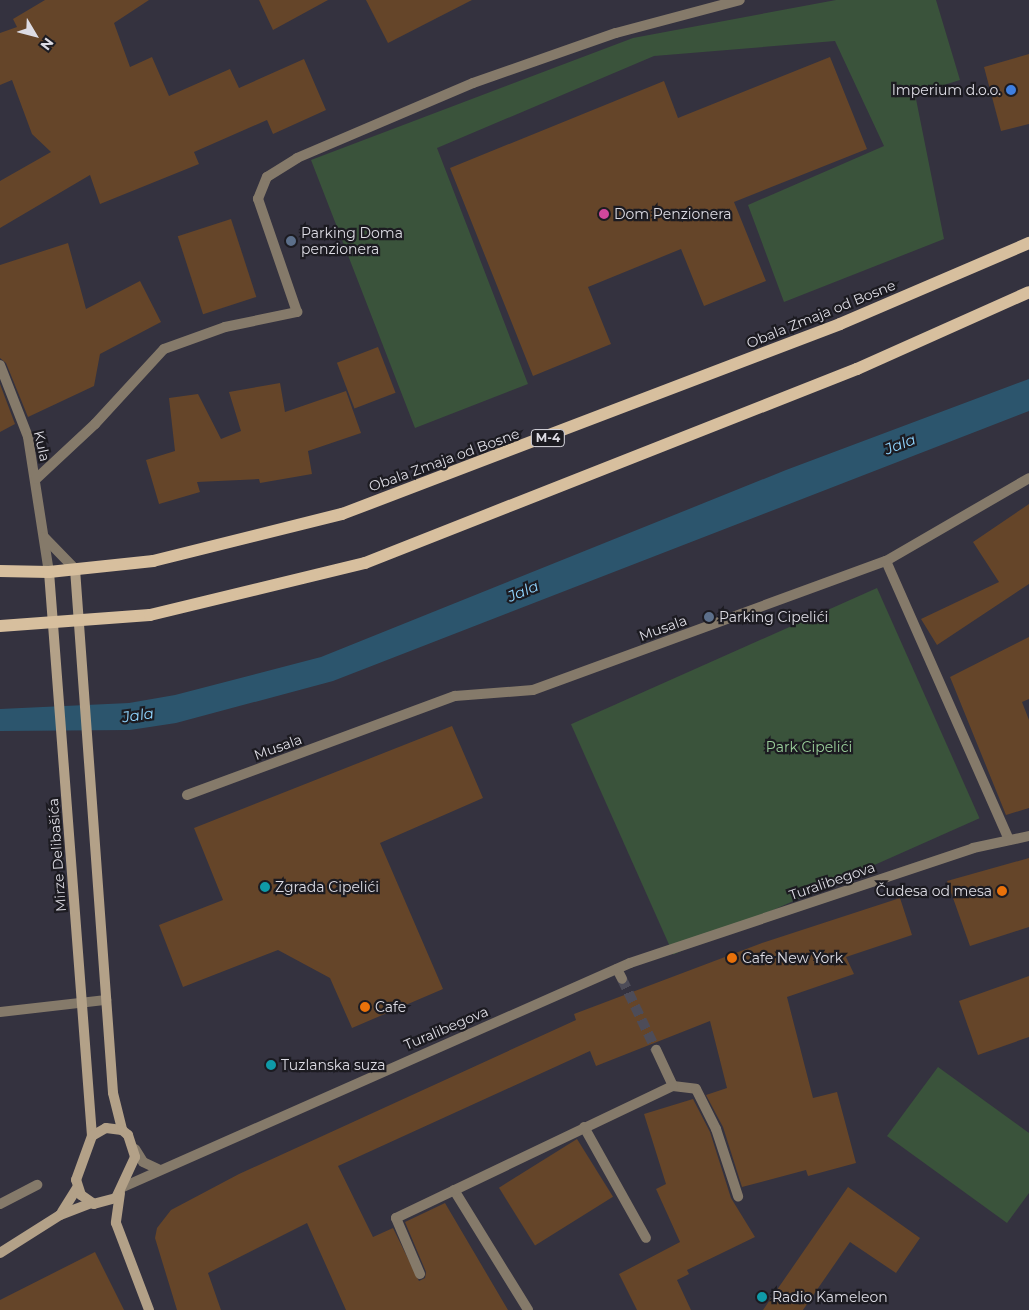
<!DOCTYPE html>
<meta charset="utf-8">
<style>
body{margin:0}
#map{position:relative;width:1029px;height:1310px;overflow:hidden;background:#34323f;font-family:Montserrat,sans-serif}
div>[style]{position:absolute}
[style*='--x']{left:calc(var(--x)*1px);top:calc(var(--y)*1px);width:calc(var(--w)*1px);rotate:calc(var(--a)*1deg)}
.green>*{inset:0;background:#3a533b;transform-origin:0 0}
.water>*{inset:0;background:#2c556d}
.building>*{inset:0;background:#654529;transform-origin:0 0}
.street-tunnel>*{height:10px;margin-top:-5px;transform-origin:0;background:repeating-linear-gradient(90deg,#4d4c58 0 10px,transparent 0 15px)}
.street>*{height:10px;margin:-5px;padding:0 5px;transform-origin:5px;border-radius:5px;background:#857a6a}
.secondary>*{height:10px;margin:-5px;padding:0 5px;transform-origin:5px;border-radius:5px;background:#b3a188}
.primary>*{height:12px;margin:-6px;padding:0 6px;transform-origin:6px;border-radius:6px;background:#d7bf9e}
.dots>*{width:14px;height:14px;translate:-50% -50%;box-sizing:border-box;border:2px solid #1c1b21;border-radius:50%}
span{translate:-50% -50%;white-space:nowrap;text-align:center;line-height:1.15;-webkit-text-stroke:4.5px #1c1b21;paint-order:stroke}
.shield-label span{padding:1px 4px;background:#1c1b21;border:1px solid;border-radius:4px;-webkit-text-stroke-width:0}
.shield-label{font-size:12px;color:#dddce4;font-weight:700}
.poi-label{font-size:14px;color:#dddce4}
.right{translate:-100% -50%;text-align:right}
.left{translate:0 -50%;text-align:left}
.street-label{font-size:14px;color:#dddce4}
.park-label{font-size:14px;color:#9ace9a}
.water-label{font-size:15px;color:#90d5ff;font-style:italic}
.north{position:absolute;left:10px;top:10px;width:50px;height:50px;-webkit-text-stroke:4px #1c1b21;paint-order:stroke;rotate:127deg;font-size:14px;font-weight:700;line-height:20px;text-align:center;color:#dddce4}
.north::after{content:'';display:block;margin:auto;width:18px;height:22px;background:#dddce4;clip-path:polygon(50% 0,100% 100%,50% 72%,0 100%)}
</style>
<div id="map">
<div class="green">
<i style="clip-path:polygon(836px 0,936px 0,960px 80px,915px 94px,944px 239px,784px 302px,748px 205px,884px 146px,835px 41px,654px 56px,437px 148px,528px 384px,415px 428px,311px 160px,633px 38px)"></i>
<i style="left:877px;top:588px;width:252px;height:335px;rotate:66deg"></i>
<i style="clip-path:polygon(938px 1067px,1029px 1133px,1029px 1193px,1007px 1223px,887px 1136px)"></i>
</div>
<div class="water">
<i style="clip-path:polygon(1029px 379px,1029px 411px,333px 681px,176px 723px,130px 730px,0 731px,0 709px,129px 703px,175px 695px,321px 657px,786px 470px)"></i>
</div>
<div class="building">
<i style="clip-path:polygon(45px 0,149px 0,114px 23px,130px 67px,152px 57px,169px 96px,230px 69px,239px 88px,304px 59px,326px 110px,273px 134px,267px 120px,194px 152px,199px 164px,100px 204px,90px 175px,0 228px,0 181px,51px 152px,32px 134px,12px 80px,0 85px,0 33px,17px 27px,13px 19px)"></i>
<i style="clip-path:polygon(259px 0,328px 0,273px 30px)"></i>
<i style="clip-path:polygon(366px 0,472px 0,388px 43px)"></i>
<i style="clip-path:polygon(1029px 54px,1029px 124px,1001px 131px,984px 67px)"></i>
<i style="clip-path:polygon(830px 57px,867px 149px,734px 202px,766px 281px,704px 306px,681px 249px,588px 287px,611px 344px,533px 376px,450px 168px,664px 81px,678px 118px)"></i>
<i style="left:231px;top:219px;width:82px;height:56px;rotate:72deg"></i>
<i style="clip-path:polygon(68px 243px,86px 309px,140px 281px,161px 322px,100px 354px,94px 386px,28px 417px,6px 363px,0 358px,0 265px)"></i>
<i style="left:378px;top:347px;width:49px;height:44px;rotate:69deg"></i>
<i style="clip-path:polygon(280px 383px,285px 412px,346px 391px,361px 433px,308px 451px,312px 474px,260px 483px,259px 479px,197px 482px,200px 492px,159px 504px,146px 460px,175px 451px,169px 398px,198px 394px,221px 439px,241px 431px,229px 392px)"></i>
<i style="clip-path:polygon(0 384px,15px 424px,0 432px)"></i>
<i style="clip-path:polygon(1029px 504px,1029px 584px,937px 645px,921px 619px,999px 582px,973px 542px)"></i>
<i style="clip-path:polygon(1029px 637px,1029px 699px,1022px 702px,1029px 720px,1029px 808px,1006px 815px,950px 677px)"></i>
<i style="clip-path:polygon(452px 726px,483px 798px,380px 843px,443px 989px,352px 1028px,330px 978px,278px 950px,183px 987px,159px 925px,223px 900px,194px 828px)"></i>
<i style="clip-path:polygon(1029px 858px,1029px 927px,970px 946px,947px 881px)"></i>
<i style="clip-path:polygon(900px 898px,912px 935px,846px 957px,854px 974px,787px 997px,813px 1098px,837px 1092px,856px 1163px,808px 1176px,806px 1170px,742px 1187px,723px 1127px,706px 1095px,727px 1088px,710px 1021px,596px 1066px,590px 1051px,338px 1166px,373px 1237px,393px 1228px,419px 1281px,425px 1278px,426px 1272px,405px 1222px,445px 1203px,508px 1310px,346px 1310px,307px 1223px,208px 1273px,221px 1310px,177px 1310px,155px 1238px,157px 1228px,171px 1210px,239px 1174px,576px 1020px,574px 1014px,762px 943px)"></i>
<i style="clip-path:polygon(1029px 976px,1029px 1037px,978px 1055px,959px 1001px)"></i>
<i style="clip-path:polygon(693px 1099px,710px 1132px,731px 1198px,755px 1237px,687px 1270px,689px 1274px,677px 1280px,691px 1310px,637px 1310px,619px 1274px,680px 1242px,656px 1189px,666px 1184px,644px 1114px)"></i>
<i style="left:577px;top:1139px;width:68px;height:92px;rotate:58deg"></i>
<i style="clip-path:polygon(848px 1187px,920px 1238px,896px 1273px,850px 1242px,803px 1310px,763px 1310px)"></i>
<i style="clip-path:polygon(95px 1252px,124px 1310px,0 1310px,0 1300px)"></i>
</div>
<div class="street-tunnel">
<i style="--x:622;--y:979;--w:79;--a:64.4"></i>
</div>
<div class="street">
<i style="--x:0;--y:365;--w:77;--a:68.7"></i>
<i style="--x:28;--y:437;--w:137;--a:81.2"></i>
<i style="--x:36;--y:479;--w:81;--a:-43"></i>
<i style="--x:95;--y:424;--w:102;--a:-47.4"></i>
<i style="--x:164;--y:349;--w:65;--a:-19.8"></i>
<i style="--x:225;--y:327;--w:74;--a:-11.8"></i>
<i style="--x:297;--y:312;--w:120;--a:-109"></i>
<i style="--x:258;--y:199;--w:24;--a:-68"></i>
<i style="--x:267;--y:177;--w:36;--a:-32"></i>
<i style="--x:297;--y:158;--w:191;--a:-23.1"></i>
<i style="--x:473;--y:83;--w:151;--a:-19.3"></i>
<i style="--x:616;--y:33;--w:128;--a:-14.9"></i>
<i style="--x:44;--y:537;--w:45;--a:45.9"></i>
<i style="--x:886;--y:561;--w:165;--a:-30.1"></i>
<i style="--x:187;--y:795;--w:286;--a:-20.3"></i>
<i style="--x:455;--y:696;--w:78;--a:-4.4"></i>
<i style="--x:533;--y:690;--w:376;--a:-20.1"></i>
<i style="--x:886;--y:561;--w:305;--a:66.2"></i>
<i style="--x:617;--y:969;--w:11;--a:63"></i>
<i style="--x:0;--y:1012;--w:107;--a:-6.5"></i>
<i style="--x:673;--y:1086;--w:23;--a:7"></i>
<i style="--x:696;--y:1089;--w:45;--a:63.4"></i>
<i style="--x:716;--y:1129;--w:71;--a:71.8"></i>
<i style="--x:584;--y:1127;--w:127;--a:60.8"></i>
<i style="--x:135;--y:1149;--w:15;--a:58"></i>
<i style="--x:143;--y:1162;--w:17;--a:25"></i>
<i style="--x:123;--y:1187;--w:554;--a:-23.84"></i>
<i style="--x:630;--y:963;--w:362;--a:-18.5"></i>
<i style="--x:973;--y:848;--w:57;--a:-12.1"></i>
<i style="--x:454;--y:1190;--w:141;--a:58.3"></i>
<i style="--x:0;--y:1204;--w:42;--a:-27.2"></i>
<i style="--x:420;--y:1274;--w:61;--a:-113.2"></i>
<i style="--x:396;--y:1218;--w:307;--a:-25.5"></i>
<i style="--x:673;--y:1086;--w:40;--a:-115"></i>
</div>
<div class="secondary">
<i style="--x:75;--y:569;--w:525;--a:85.85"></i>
<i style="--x:113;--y:1093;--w:38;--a:76"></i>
<i style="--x:49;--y:572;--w:566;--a:85.64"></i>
<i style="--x:106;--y:1128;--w:16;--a:7"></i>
<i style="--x:122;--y:1130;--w:8;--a:40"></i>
<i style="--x:128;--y:1135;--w:23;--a:72"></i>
<i style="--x:135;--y:1157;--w:45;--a:114.9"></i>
<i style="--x:116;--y:1198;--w:23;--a:165"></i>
<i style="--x:94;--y:1204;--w:16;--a:-145"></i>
<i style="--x:81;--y:1195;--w:16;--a:-108"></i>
<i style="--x:76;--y:1180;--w:47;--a:-70"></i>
<i style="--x:92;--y:1136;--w:16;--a:-30"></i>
<i style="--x:120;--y:1193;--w:30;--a:98"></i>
<i style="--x:116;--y:1223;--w:93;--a:69.2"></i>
<i style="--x:62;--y:1212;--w:28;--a:-58"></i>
<i style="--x:0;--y:1253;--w:71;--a:-32.3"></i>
<i style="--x:60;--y:1215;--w:34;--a:-21"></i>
</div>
<div class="primary">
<i style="--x:0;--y:571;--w:49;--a:1.2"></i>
<i style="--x:49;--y:572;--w:105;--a:-6"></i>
<i style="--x:153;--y:561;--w:195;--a:-14"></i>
<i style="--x:342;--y:514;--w:533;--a:-20.88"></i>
<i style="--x:840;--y:324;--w:206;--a:-23.2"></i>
<i style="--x:0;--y:626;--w:150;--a:-4.2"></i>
<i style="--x:150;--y:615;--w:221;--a:-13.6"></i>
<i style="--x:365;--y:563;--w:529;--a:-21.52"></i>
<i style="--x:857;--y:369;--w:188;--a:-24.1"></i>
</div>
<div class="dots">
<i style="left:1011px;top:90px;background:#3f7fe0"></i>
<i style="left:604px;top:214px;background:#d1479c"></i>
<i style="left:291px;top:241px;background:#5c6f8a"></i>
<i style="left:709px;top:617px;background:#5c6f8a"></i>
<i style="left:265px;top:887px;background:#0f9aa8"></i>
<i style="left:1002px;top:891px;background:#e8710a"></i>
<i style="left:732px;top:958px;background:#e8710a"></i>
<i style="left:365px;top:1007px;background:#e8710a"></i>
<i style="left:271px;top:1065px;background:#0f9aa8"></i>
<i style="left:762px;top:1297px;background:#0f9aa8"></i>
</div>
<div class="shield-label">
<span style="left:548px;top:438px">M-4</span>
</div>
<div class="poi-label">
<span class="right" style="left:1001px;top:90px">Imperium d.o.o.</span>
<span class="left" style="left:614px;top:214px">Dom Penzionera</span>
<span class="left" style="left:301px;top:241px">Parking Doma<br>penzionera</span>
<span class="left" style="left:719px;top:617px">Parking Cipelići</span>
<span class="left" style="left:275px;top:887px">Zgrada Cipelići</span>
<span class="right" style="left:992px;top:891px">Čudesa od mesa</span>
<span class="left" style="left:742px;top:958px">Cafe New York</span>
<span class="left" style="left:375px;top:1007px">Cafe</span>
<span class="left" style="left:281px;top:1065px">Tuzlanska suza</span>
<span class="left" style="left:772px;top:1297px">Radio Kameleon</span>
</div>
<div class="street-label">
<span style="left:821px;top:314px;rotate:-22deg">Obala Zmaja od Bosne</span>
<span style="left:42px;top:446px;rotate:77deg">Kula</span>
<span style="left:444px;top:460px;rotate:-20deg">Obala Zmaja od Bosne</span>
<span style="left:663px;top:628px;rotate:-20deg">Musala</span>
<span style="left:278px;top:747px;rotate:-20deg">Musala</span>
<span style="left:57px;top:855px;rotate:-94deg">Mirze Delibašića</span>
<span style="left:832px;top:881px;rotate:-19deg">Turalibegova</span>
<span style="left:446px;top:1028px;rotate:-23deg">Turalibegova</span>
</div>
<div class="park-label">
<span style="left:809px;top:747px">Park Cipelići</span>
</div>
<div class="water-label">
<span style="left:900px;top:444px;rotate:-21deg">Jala</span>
<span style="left:523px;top:591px;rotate:-22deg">Jala</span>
<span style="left:138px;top:715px;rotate:-8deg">Jala</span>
</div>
<div class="north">N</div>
</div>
